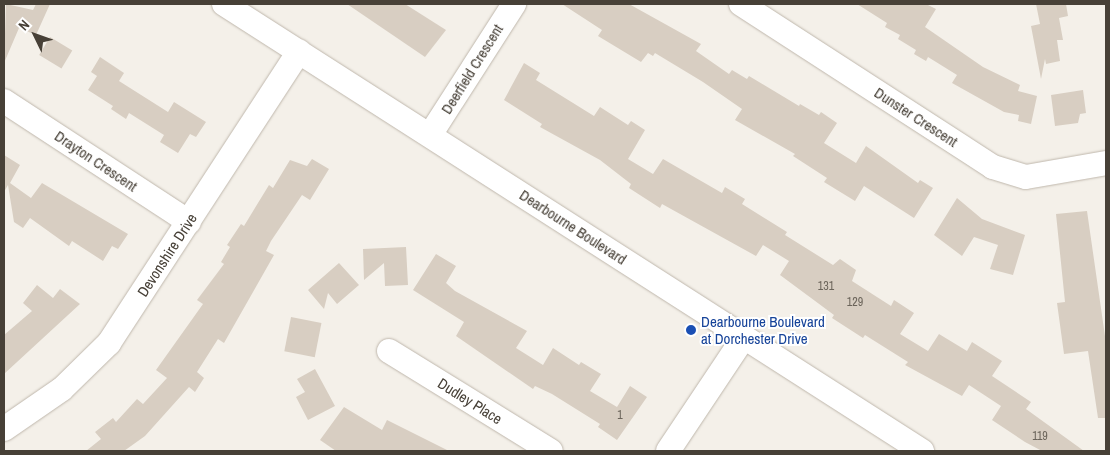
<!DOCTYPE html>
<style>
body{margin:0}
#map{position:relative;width:1110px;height:455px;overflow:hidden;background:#f4f0e9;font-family:"Archivo Narrow",sans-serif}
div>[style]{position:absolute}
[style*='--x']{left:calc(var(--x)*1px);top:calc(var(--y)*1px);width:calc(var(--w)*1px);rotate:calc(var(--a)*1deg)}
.building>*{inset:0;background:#d8cec2;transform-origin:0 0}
.roads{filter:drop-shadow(0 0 1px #bfb7ac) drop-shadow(0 0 1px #bfb7ac)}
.minor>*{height:24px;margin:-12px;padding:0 12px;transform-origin:12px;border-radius:12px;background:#fff}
.dots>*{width:14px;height:14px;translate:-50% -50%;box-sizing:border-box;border:2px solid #fff;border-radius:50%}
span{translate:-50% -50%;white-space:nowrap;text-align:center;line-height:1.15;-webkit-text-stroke:4px #fff;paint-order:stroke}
.number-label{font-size:12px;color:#6b645a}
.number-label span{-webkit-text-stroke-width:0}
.street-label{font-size:15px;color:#474037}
.transit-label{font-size:15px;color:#164399}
.left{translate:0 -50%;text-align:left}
.frame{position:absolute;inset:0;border:5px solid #474037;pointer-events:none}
.north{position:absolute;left:10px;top:10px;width:50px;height:50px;-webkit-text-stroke:4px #fff;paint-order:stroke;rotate:312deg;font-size:14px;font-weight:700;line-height:20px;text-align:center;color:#474037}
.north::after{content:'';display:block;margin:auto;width:18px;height:22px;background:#474037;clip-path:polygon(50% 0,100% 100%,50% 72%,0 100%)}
</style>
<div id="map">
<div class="building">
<i style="clip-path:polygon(6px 4px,33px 10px,36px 4px,50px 4px,36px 35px,19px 28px,4px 63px)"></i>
<i style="clip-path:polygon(347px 4px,405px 4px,446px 30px,425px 57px)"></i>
<i style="clip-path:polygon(562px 4px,629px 4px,701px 44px,696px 51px,729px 74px,732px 70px,747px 79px,749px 76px,799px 106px,800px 104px,819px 115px,821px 112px,837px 123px,824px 143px,856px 163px,866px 146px,918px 183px,920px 180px,933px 188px,914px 218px,864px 186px,855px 201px,824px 182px,827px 178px,793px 156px,795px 154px,735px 120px,742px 109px,703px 82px,655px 53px,653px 56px,648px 53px,641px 62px,598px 36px,602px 30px)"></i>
<i style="clip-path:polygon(857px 4px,926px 4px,936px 9px,925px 27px,983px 67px,1020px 85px,1018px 91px,1037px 96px,1031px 124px,1018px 121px,1019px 115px,1004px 112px,952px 83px,957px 75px,928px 57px,926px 61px,914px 54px,916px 50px,898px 39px,900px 35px,885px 27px,887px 23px)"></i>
<i style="clip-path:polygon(1036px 4px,1066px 4px,1068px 16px,1059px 18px,1063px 40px,1057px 40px,1060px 61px,1046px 64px,1045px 59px,1041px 79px,1031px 26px,1040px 24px)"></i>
<i style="left:50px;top:37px;width:26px;height:21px;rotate:31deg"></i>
<i style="clip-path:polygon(100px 57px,124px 73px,119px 81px,168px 112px,174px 102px,206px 122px,196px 137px,190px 134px,178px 153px,160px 142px,164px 135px,129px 113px,126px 119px,111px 109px,113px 106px,88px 90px,97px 76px,91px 72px)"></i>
<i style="clip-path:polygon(524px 63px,540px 73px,536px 80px,594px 116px,600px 107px,628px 125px,631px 121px,645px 130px,628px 159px,653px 174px,663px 159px,722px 193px,725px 187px,745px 199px,742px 204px,787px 232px,785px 235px,833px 265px,840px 259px,856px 270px,852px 281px,891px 306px,894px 300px,914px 313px,900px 334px,928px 351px,939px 334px,967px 351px,972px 342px,1002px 361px,992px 376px,1031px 402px,1026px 409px,1084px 451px,1042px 451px,1025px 442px,992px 420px,1001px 406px,969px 385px,962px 396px,905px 365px,908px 362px,865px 335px,863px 338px,832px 318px,834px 315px,780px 275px,789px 261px,763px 245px,756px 256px,662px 204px,660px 208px,629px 188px,631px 184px,600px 160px,540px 127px,542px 124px,504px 100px)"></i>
<i style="clip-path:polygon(1083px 90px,1086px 113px,1080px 114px,1078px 123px,1055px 126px,1051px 95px)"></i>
<i style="clip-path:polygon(4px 155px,20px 165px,10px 183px,31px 198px,42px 183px,128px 234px,118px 249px,112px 246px,103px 261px,72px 241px,69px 246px,30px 218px,23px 228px,14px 222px,8px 185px,4px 192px)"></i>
<i style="clip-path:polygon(312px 159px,329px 169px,310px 200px,302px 195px,271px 241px,266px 251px,274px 255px,224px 343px,218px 339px,197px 372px,204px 378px,195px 392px,189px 387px,145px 436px,124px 451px,86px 451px,101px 439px,95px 432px,113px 418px,116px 422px,137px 399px,143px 404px,167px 378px,156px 370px,203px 304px,197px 300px,224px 264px,221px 262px,230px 247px,227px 245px,241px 224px,244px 226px,269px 185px,273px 188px,290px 160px,307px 166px)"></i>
<i style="clip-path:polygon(957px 198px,982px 219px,1025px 235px,1013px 275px,990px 269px,998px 245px,974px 237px,962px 256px,934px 235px)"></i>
<i style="clip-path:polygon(1087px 211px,1106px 343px,1106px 418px,1098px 418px,1088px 351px,1064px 354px,1057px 303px,1065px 302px,1056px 214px)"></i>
<i style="clip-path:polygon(406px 247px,408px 285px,385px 286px,384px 263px,364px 280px,363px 249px)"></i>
<i style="clip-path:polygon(436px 254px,456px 266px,446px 283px,455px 291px,527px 331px,516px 348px,543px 365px,553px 348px,579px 365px,581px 362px,601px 374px,590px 391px,617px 407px,630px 386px,647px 397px,617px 440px,598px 427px,600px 424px,552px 394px,535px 386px,533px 389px,456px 336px,464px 322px,413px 290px)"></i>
<i style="clip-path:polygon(339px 263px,359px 285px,337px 304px,328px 293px,324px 309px,308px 290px)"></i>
<i style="clip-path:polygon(37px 285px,53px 298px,60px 289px,80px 304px,4px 374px,4px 335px,32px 311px,23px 303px)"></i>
<i style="left:291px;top:317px;width:31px;height:35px;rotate:11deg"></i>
<i style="clip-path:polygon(315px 369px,335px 406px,308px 420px,296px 397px,305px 392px,297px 379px)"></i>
<i style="clip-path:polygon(344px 407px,382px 430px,387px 420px,449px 451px,336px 451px,320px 440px)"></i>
</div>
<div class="roads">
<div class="minor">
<i style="--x:224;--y:4;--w:829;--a:32.64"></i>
<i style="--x:741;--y:4;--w:300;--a:32.9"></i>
<i style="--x:993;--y:167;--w:34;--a:17"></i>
<i style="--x:1026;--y:177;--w:81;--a:-9.9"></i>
<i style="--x:4;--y:101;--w:221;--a:33.2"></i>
<i style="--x:430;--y:135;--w:156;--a:-57.3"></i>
<i style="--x:389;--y:351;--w:190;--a:31.7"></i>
<i style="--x:4;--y:429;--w:70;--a:-34.6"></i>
<i style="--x:62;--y:389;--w:66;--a:-44.4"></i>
<i style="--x:109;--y:343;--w:348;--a:-56.9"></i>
<i style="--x:668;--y:451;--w:137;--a:-56.3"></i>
</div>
</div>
<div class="dots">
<i style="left:691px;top:330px;background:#1a4fb4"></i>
</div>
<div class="number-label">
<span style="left:826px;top:287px">131</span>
<span style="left:855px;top:303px">129</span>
<span style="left:620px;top:416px">1</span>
<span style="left:1040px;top:437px">119</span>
</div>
<div class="street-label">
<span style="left:472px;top:69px;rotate:-58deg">Deerfield Crescent</span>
<span style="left:916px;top:117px;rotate:33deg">Dunster Crescent</span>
<span style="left:96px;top:161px;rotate:34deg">Drayton Crescent</span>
<span style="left:573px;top:227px;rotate:33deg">Dearbourne Boulevard</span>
<span style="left:167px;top:255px;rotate:-57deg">Devonshire Drive</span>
<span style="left:470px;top:401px;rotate:32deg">Dudley Place</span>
</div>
<div class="transit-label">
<span class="left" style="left:701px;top:330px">Dearbourne Boulevard<br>at Dorchester Drive</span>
</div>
<div class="frame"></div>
<div class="north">N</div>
</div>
